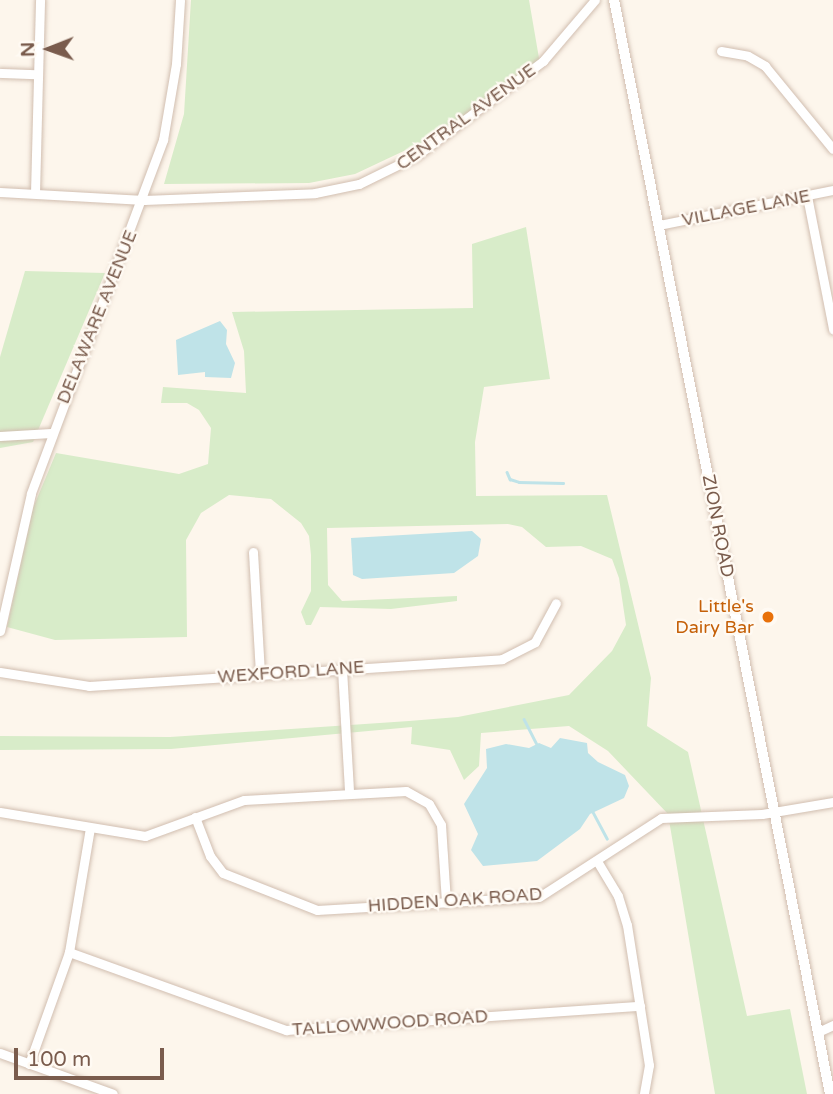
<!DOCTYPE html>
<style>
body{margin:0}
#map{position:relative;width:833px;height:1094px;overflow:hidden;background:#fdf6ec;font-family:"Varela Round",sans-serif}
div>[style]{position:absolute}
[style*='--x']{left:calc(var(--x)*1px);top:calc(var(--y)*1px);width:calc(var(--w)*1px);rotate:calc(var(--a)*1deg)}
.green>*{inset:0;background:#d8ecc9}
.water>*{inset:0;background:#bfe3e8}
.stream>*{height:2.5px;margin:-1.25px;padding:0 1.25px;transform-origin:1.25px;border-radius:1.25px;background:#bfe3e8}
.roads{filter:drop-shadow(0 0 2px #d1beb0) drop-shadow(0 0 2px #d1beb0)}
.minor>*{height:9px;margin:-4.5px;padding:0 4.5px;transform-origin:4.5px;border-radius:4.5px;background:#fff}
.tertiary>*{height:10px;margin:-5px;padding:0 5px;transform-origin:5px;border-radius:5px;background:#fff}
.dots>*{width:19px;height:19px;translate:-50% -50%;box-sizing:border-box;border:4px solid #fffaf3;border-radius:50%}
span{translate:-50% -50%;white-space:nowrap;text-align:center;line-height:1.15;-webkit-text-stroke:5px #fffaf3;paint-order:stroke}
.street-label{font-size:18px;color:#7a5c4d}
.food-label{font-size:18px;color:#c56008}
.right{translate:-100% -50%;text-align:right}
.north{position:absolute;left:14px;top:14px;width:70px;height:70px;-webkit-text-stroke:5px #fffaf3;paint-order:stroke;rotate:269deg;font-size:19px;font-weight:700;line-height:28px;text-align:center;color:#7a5c4d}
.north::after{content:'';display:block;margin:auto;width:24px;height:32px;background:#7a5c4d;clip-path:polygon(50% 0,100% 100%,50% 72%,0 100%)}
.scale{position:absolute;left:14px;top:1048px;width:150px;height:32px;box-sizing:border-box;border:4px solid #7a5c4d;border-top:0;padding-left:9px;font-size:21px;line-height:24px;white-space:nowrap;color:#7a5c4d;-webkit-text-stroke:5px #fffaf3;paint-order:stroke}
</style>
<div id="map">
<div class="green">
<i style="clip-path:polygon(191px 0,529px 0,540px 64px,461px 124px,355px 174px,309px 183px,164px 184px,184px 114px)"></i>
<i style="clip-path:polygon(526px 227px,550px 379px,484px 387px,475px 442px,476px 496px,607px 495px,651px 678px,647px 726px,688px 752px,747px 1016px,790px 1009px,807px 1094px,715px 1094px,668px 814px,608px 751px,569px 726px,481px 733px,479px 766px,464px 780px,450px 750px,411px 744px,412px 727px,171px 749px,0 750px,0 736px,170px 737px,409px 721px,458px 717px,569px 695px,612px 651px,626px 625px,619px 578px,612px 559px,581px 546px,546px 547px,522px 527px,508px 524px,327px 528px,328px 585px,342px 601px,457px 596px,457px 601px,391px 609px,320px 607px,311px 625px,306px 625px,301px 612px,311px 591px,311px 555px,309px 536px,301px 523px,271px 499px,229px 495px,201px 513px,186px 540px,187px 637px,55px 640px,7px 627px,33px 508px,56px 453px,179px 474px,208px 464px,211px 428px,199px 410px,187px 403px,161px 403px,163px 387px,246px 393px,244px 351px,232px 312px,473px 308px,472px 244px)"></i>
<i style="clip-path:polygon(25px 271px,105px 273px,33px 442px,0 448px,0 357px)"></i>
</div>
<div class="water">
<i style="clip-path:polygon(220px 321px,227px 330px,226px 344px,235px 363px,231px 378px,205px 377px,205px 372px,178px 375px,176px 340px)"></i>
<i style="clip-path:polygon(472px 531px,481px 539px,478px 556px,454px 573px,362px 579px,353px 575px,351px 538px)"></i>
<i style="clip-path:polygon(560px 738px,587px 743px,588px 753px,598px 762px,625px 775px,629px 786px,624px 798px,590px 814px,580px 829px,537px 861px,483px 866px,471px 850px,478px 834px,464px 804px,487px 768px,486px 749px,506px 744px,529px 748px,539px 743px,551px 748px)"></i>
</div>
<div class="stream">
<i style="--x:507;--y:472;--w:8;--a:67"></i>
<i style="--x:510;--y:479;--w:9;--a:18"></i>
<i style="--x:519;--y:482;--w:44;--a:1.3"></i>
<i style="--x:524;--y:719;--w:27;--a:63"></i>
<i style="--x:593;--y:812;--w:30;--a:62"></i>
</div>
<div class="roads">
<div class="minor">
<i style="--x:721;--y:51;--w:27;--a:10"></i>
<i style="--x:748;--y:56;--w:20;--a:30"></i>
<i style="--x:765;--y:66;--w:107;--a:50.7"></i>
<i style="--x:0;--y:73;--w:38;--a:2"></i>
<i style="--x:0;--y:192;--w:144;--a:3.2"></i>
<i style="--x:144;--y:200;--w:171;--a:-2.3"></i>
<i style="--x:315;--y:193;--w:45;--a:-11.6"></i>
<i style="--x:359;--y:184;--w:64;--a:-26.2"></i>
<i style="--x:416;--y:156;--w:159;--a:-36.8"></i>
<i style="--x:543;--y:61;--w:80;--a:-49.6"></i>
<i style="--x:35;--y:193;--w:193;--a:-88.5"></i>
<i style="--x:807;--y:196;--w:136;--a:78.9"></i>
<i style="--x:659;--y:225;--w:177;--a:-11.4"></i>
<i style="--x:0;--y:436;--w:51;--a:-3.4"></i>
<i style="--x:253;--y:552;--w:122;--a:86.7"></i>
<i style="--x:0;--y:631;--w:141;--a:-77.3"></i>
<i style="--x:31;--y:493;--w:377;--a:-69.5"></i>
<i style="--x:163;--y:140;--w:77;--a:-80.3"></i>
<i style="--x:176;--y:64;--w:64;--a:-86.4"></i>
<i style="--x:342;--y:669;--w:123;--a:86.7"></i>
<i style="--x:0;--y:672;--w:90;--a:8.9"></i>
<i style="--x:89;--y:686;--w:414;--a:-3.7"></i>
<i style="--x:502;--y:659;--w:37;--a:-27"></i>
<i style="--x:535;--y:642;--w:44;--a:-61.7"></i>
<i style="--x:0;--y:812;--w:147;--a:9.4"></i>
<i style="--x:145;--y:836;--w:105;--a:-20"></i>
<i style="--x:244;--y:800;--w:162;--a:-3.2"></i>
<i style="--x:406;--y:791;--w:26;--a:29"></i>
<i style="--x:429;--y:804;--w:24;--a:60"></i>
<i style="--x:441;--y:825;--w:78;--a:86.3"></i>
<i style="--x:195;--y:817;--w:42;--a:69"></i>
<i style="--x:210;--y:856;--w:21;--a:53"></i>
<i style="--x:223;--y:873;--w:101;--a:21.5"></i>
<i style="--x:317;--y:910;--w:222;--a:-3.4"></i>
<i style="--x:539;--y:897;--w:145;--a:-32.9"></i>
<i style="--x:661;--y:818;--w:101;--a:-2.3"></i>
<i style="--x:762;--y:814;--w:72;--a:-9.6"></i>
<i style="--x:597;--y:861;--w:41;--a:59"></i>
<i style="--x:618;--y:896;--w:30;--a:73"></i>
<i style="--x:627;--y:925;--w:142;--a:81.1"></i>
<i style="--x:649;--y:1065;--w:29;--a:100"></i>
<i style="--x:69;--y:952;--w:231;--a:19.8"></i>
<i style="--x:286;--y:1030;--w:355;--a:-3.9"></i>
<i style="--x:818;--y:1032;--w:17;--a:-25"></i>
<i style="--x:0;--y:1053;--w:120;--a:19.9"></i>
<i style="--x:29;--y:1064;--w:119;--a:-70.3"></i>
<i style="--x:69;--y:952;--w:126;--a:-80.4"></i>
</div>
<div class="tertiary">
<i style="--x:614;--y:0;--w:1115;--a:78.83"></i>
</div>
</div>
<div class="dots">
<i style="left:768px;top:617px;background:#e8710a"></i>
</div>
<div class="street-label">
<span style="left:466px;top:117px;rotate:-36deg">CENTRAL AVENUE</span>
<span style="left:746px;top:208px;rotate:-11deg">VILLAGE LANE</span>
<span style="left:97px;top:317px;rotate:-68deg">DELAWARE AVENUE</span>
<span style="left:718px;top:526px;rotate:79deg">ZION ROAD</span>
<span style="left:291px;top:672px;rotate:-4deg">WEXFORD LANE</span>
<span style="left:455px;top:900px;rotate:-4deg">HIDDEN OAK ROAD</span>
<span style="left:390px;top:1023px;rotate:-4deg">TALLOWWOOD ROAD</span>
</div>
<div class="food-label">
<span class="right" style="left:754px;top:617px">Little's<br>Dairy Bar</span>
</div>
<div class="north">N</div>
<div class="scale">100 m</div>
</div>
